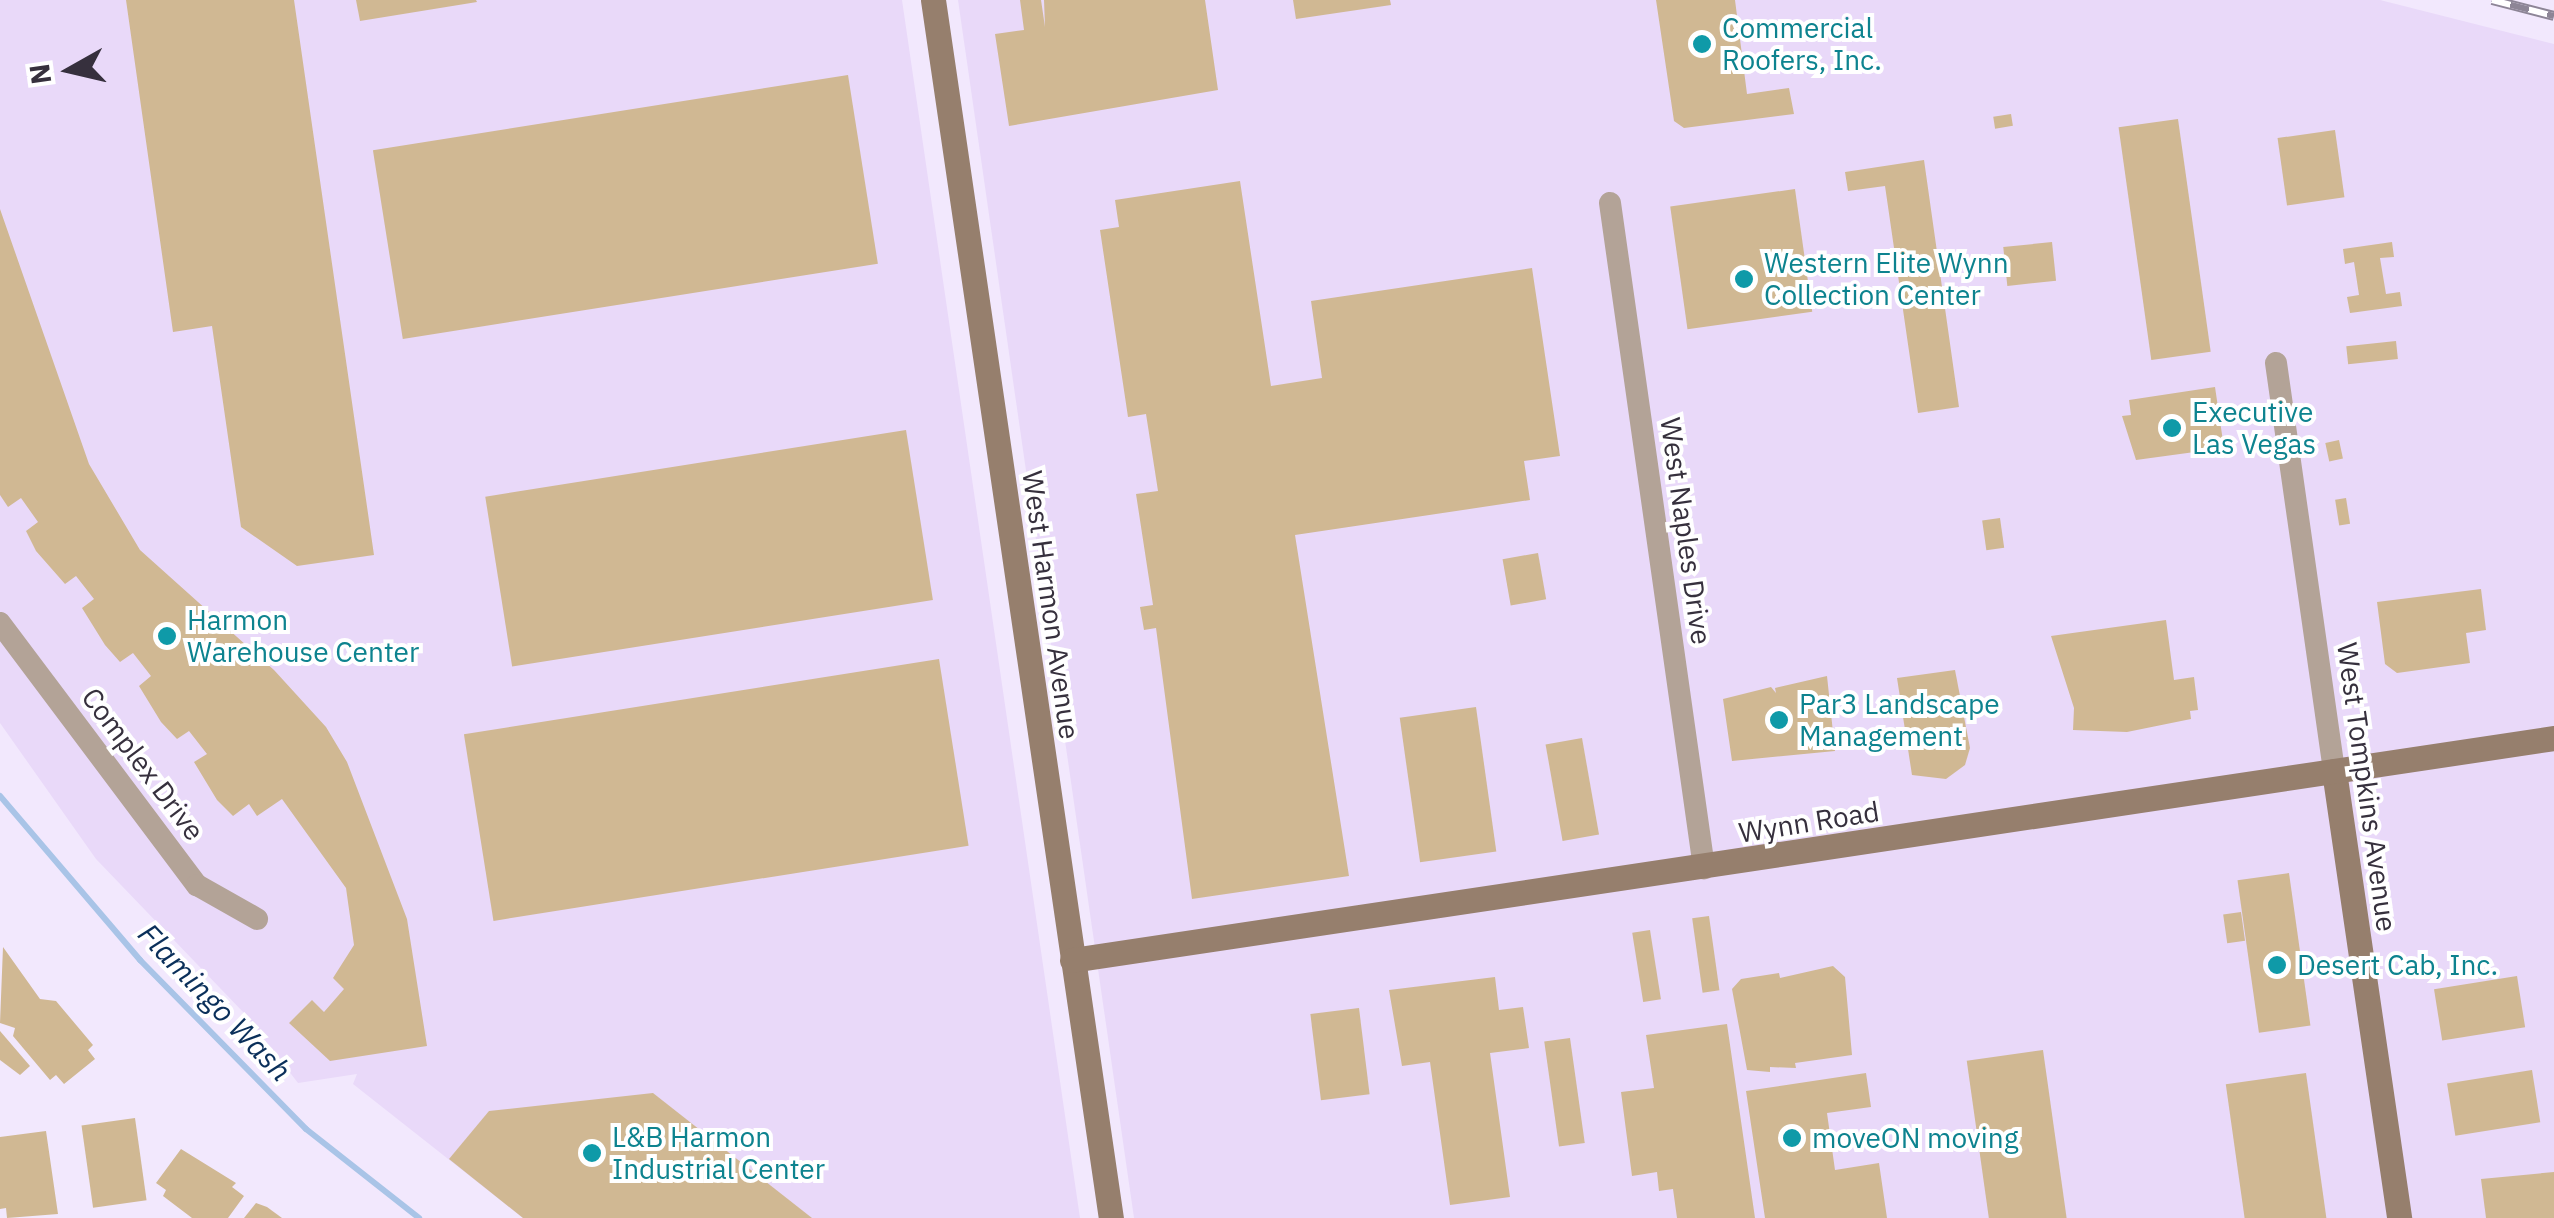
<!DOCTYPE html>
<style>
body{margin:0}
#map{position:relative;width:2554px;height:1218px;overflow:hidden;background:#f2e8fd;font-family:"IBM Plex Sans",sans-serif}
div>[style]{position:absolute}
[style*='--x']{left:calc(var(--x)*1px);top:calc(var(--y)*1px);width:calc(var(--w)*1px);rotate:calc(var(--a)*1deg)}
.built>*{inset:0;background:#e9d9f9}
.stream>*{height:6px;margin:-3px;padding:0 3px;transform-origin:3px;border-radius:3px;background:#a9c4e7}
.building>*{inset:0;background:#d0b893;transform-origin:0 0}
.street>*{height:22px;margin:-11px;padding:0 11px;transform-origin:11px;border-radius:11px;background:#b3a397}
.secondary>*{height:25px;margin:-12.5px;padding:0 12.5px;transform-origin:12.5px;border-radius:12.5px;background:#967f6d}
.rail>*{height:10px;margin-top:-5px;transform-origin:0;background:repeating-linear-gradient(90deg,#fff 0 19px,#8d8596 0 38px);box-sizing:border-box;border-block:2px solid #8d8596}
.dots>*{width:28px;height:28px;translate:-50% -50%;box-sizing:border-box;border:5px solid #fff;border-radius:50%}
span{translate:-50% -50%;white-space:nowrap;text-align:center;line-height:1.15;-webkit-text-stroke:8px #fff;paint-order:stroke}
.culture-label{font-size:28px;color:#0d838f}
.left{translate:0 -50%;text-align:left}
.street-label{font-size:28px;color:#36303d}
.water-label{font-size:30px;color:#0a2f5a;font-style:italic}
.north{position:absolute;left:20px;top:20px;width:100px;height:100px;-webkit-text-stroke:8px #fff;paint-order:stroke;rotate:262deg;font-size:28px;font-weight:700;line-height:40px;text-align:center;color:#36303d}
.north::after{content:'';display:block;margin:auto;width:35px;height:45px;background:#36303d;clip-path:polygon(50% 0,100% 100%,50% 72%,0 100%)}
</style>
<div id="map">
<div class="built">
<i style="clip-path:polygon(0 0,902px 0,1080px 1218px,523px 1218px,353px 1084px,357px 1074px,298px 1083px,244px 1013px,96px 859px,0 723px)"></i>
<i style="clip-path:polygon(958px 0,2380px 0,2554px 44px,2554px 1218px,1134px 1218px)"></i>
</div>
<div class="stream">
<i style="--x:0;--y:796;--w:216;--a:49.5"></i>
<i style="--x:140;--y:960;--w:237;--a:45.5"></i>
<i style="--x:306;--y:1129;--w:144;--a:38.2"></i>
</div>
<div class="building">
<i style="clip-path:polygon(126px 0,294px 0,374px 555px,297px 566px,241px 527px,212px 326px,173px 332px)"></i>
<i style="clip-path:polygon(356px 0,476px 0,477px 2px,360px 21px)"></i>
<i style="clip-path:polygon(1020px 0,1041px 0,1045px 27px,1044px 0,1205px 0,1218px 90px,1009px 126px,995px 34px,1024px 30px)"></i>
<i style="clip-path:polygon(1293px 0,1390px 0,1391px 5px,1296px 19px)"></i>
<i style="clip-path:polygon(1656px 0,1735px 0,1747px 94px,1789px 88px,1794px 114px,1684px 128px,1674px 121px)"></i>
<i style="left:848px;top:75px;width:191px;height:481px;rotate:81deg"></i>
<i style="left:2011px;top:114px;width:12px;height:18px;rotate:81deg"></i>
<i style="left:2178px;top:119px;width:235px;height:60px;rotate:82deg"></i>
<i style="left:2335px;top:130px;width:68px;height:58px;rotate:82deg"></i>
<i style="clip-path:polygon(1924px 160px,1959px 407px,1918px 413px,1885px 186px,1848px 191px,1845px 172px)"></i>
<i style="clip-path:polygon(1240px 181px,1271px 386px,1322px 378px,1311px 301px,1532px 268px,1560px 456px,1524px 461px,1530px 500px,1295px 535px,1349px 876px,1192px 899px,1156px 628px,1144px 630px,1140px 607px,1153px 605px,1136px 494px,1158px 491px,1146px 414px,1128px 417px,1100px 230px,1119px 227px,1115px 200px)"></i>
<i style="left:1795px;top:189px;width:124px;height:126px;rotate:82deg"></i>
<i style="clip-path:polygon(0 209px,89px 464px,140px 550px,274px 670px,326px 727px,347px 762px,407px 919px,427px 1046px,330px 1061px,289px 1023px,312px 1000px,324px 1012px,344px 989px,333px 978px,354px 945px,346px 888px,282px 799px,257px 816px,249px 804px,233px 816px,217px 800px,194px 762px,207px 754px,189px 731px,177px 739px,161px 722px,139px 686px,151px 676px,133px 653px,120px 662px,105px 645px,82px 608px,94px 599px,76px 576px,65px 584px,36px 551px,26px 531px,38px 522px,21px 498px,8px 507px,0 495px)"></i>
<i style="left:2052px;top:242px;width:39px;height:49px;rotate:84deg"></i>
<i style="clip-path:polygon(2392px 242px,2394px 257px,2380px 258px,2386px 294px,2400px 292px,2402px 306px,2350px 313px,2347px 297px,2359px 295px,2354px 262px,2345px 264px,2343px 249px)"></i>
<i style="left:2396px;top:341px;width:18px;height:50px;rotate:84deg"></i>
<i style="clip-path:polygon(2215px 387px,2224px 448px,2136px 460px,2122px 416px,2131px 415px,2129px 400px)"></i>
<i style="left:906px;top:430px;width:172px;height:426px;rotate:81deg"></i>
<i style="left:2339px;top:440px;width:19px;height:14px;rotate:78deg"></i>
<i style="left:2346px;top:498px;width:26px;height:11px;rotate:81deg"></i>
<i style="left:2000px;top:518px;width:30px;height:18px;rotate:82deg"></i>
<i style="left:1538px;top:553px;width:47px;height:36px;rotate:80deg"></i>
<i style="clip-path:polygon(2481px 589px,2486px 630px,2466px 633px,2470px 663px,2397px 673px,2385px 664px,2377px 602px)"></i>
<i style="clip-path:polygon(2166px 620px,2174px 680px,2194px 677px,2198px 710px,2190px 711px,2191px 719px,2127px 732px,2073px 730px,2074px 708px,2051px 636px)"></i>
<i style="left:939px;top:659px;width:189px;height:481px;rotate:81deg"></i>
<i style="clip-path:polygon(1955px 670px,1970px 748px,1965px 765px,1946px 779px,1912px 775px,1897px 678px)"></i>
<i style="clip-path:polygon(1827px 676px,1835px 751px,1732px 761px,1723px 699px,1771px 687px,1776px 693px,1775px 688px)"></i>
<i style="left:1476px;top:707px;width:146px;height:77px;rotate:82deg"></i>
<i style="left:1582px;top:738px;width:98px;height:37px;rotate:80deg"></i>
<i style="left:2289px;top:873px;width:154px;height:52px;rotate:82deg"></i>
<i style="left:2241px;top:912px;width:29px;height:18px;rotate:82deg"></i>
<i style="left:1709px;top:916px;width:75px;height:17px;rotate:82deg"></i>
<i style="left:1650px;top:930px;width:70px;height:18px;rotate:81deg"></i>
<i style="clip-path:polygon(3px 947px,40px 999px,56px 1001px,93px 1045px,88px 1050px,95px 1059px,64px 1084px,56px 1075px,50px 1080px,13px 1036px,15px 1028px,0 1023px)"></i>
<i style="clip-path:polygon(1833px 966px,1845px 977px,1852px 1055px,1795px 1063px,1796px 1068px,1770px 1067px,1770px 1072px,1747px 1070px,1732px 989px,1741px 979px,1779px 973px,1780px 978px)"></i>
<i style="left:2517px;top:976px;width:52px;height:84px;rotate:81deg"></i>
<i style="clip-path:polygon(1495px 977px,1499px 1010px,1523px 1007px,1529px 1048px,1490px 1053px,1510px 1197px,1450px 1205px,1430px 1062px,1402px 1066px,1389px 990px)"></i>
<i style="left:1359px;top:1008px;width:87px;height:49px;rotate:83deg"></i>
<i style="clip-path:polygon(1727px 1024px,1755px 1218px,1677px 1218px,1673px 1189px,1659px 1191px,1657px 1172px,1632px 1176px,1621px 1092px,1654px 1088px,1646px 1035px)"></i>
<i style="clip-path:polygon(0 1031px,30px 1066px,20px 1075px,0 1060px)"></i>
<i style="left:1570px;top:1038px;width:106px;height:26px;rotate:82deg"></i>
<i style="left:2043px;top:1050px;width:170px;height:77px;rotate:82deg"></i>
<i style="left:2532px;top:1070px;width:53px;height:86px;rotate:81deg"></i>
<i style="clip-path:polygon(1866px 1073px,1871px 1107px,1827px 1113px,1835px 1170px,1879px 1163px,1887px 1218px,1765px 1218px,1746px 1091px)"></i>
<i style="left:2306px;top:1073px;width:147px;height:81px;rotate:82deg"></i>
<i style="clip-path:polygon(653px 1093px,812px 1218px,523px 1218px,449px 1159px,489px 1111px)"></i>
<i style="left:135px;top:1118px;width:83px;height:54px;rotate:82deg"></i>
<i style="clip-path:polygon(46px 1131px,58px 1214px,7px 1218px,6px 1208px,0 1209px,0 1137px)"></i>
<i style="clip-path:polygon(181px 1149px,236px 1183px,232px 1187px,244px 1196px,228px 1218px,192px 1218px,163px 1196px,166px 1190px,156px 1183px)"></i>
<i style="clip-path:polygon(2554px 1172px,2554px 1218px,2486px 1218px,2481px 1179px)"></i>
<i style="clip-path:polygon(256px 1203px,267px 1207px,282px 1218px,244px 1218px)"></i>
</div>
<div class="street">
<i style="--x:1610;--y:203;--w:672;--a:81.95"></i>
<i style="--x:2276;--y:363;--w:412;--a:81.9"></i>
<i style="--x:0;--y:623;--w:328;--a:53.1"></i>
<i style="--x:197;--y:885;--w:69;--a:29.5"></i>
</div>
<div class="secondary">
<i style="--x:933;--y:0;--w:1231;--a:81.69"></i>
<i style="--x:2334;--y:771;--w:452;--a:81.7"></i>
<i style="--x:1072;--y:960;--w:1499;--a:-8.52"></i>
</div>
<div class="rail">
<i style="--x:2492;--y:0;--w:64;--a:14.5"></i>
</div>
<div class="dots">
<i style="left:1702px;top:44px;background:#0f9aa8"></i>
<i style="left:1744px;top:279px;background:#0f9aa8"></i>
<i style="left:2172px;top:428px;background:#0f9aa8"></i>
<i style="left:167px;top:636px;background:#0f9aa8"></i>
<i style="left:1779px;top:720px;background:#0f9aa8"></i>
<i style="left:2277px;top:965px;background:#0f9aa8"></i>
<i style="left:1792px;top:1138px;background:#0f9aa8"></i>
<i style="left:592px;top:1153px;background:#0f9aa8"></i>
</div>
<div class="culture-label">
<span class="left" style="left:1722px;top:44px">Commercial<br>Roofers, Inc.</span>
<span class="left" style="left:1764px;top:279px">Western Elite Wynn<br>Collection Center</span>
<span class="left" style="left:2192px;top:428px">Executive<br>Las Vegas</span>
<span class="left" style="left:187px;top:636px">Harmon<br>Warehouse Center</span>
<span class="left" style="left:1799px;top:720px">Par3 Landscape<br>Management</span>
<span class="left" style="left:2297px;top:965px">Desert Cab, Inc.</span>
<span class="left" style="left:612px;top:1153px">L&amp;B Harmon<br>Industrial Center</span>
<span class="left" style="left:1812px;top:1138px">moveON moving</span>
</div>
<div class="street-label">
<span style="left:1686px;top:531px;rotate:82deg">West Naples Drive</span>
<span style="left:1051px;top:605px;rotate:82deg">West Harmon Avenue</span>
<span style="left:143px;top:764px;rotate:53deg">Complex Drive</span>
<span style="left:2367px;top:787px;rotate:82deg">West Tompkins Avenue</span>
<span style="left:1809px;top:822px;rotate:-9deg">Wynn Road</span>
</div>
<div class="water-label">
<span style="left:215px;top:1002px;rotate:46deg">Flamingo Wash</span>
</div>
<div class="north">N</div>
</div>
